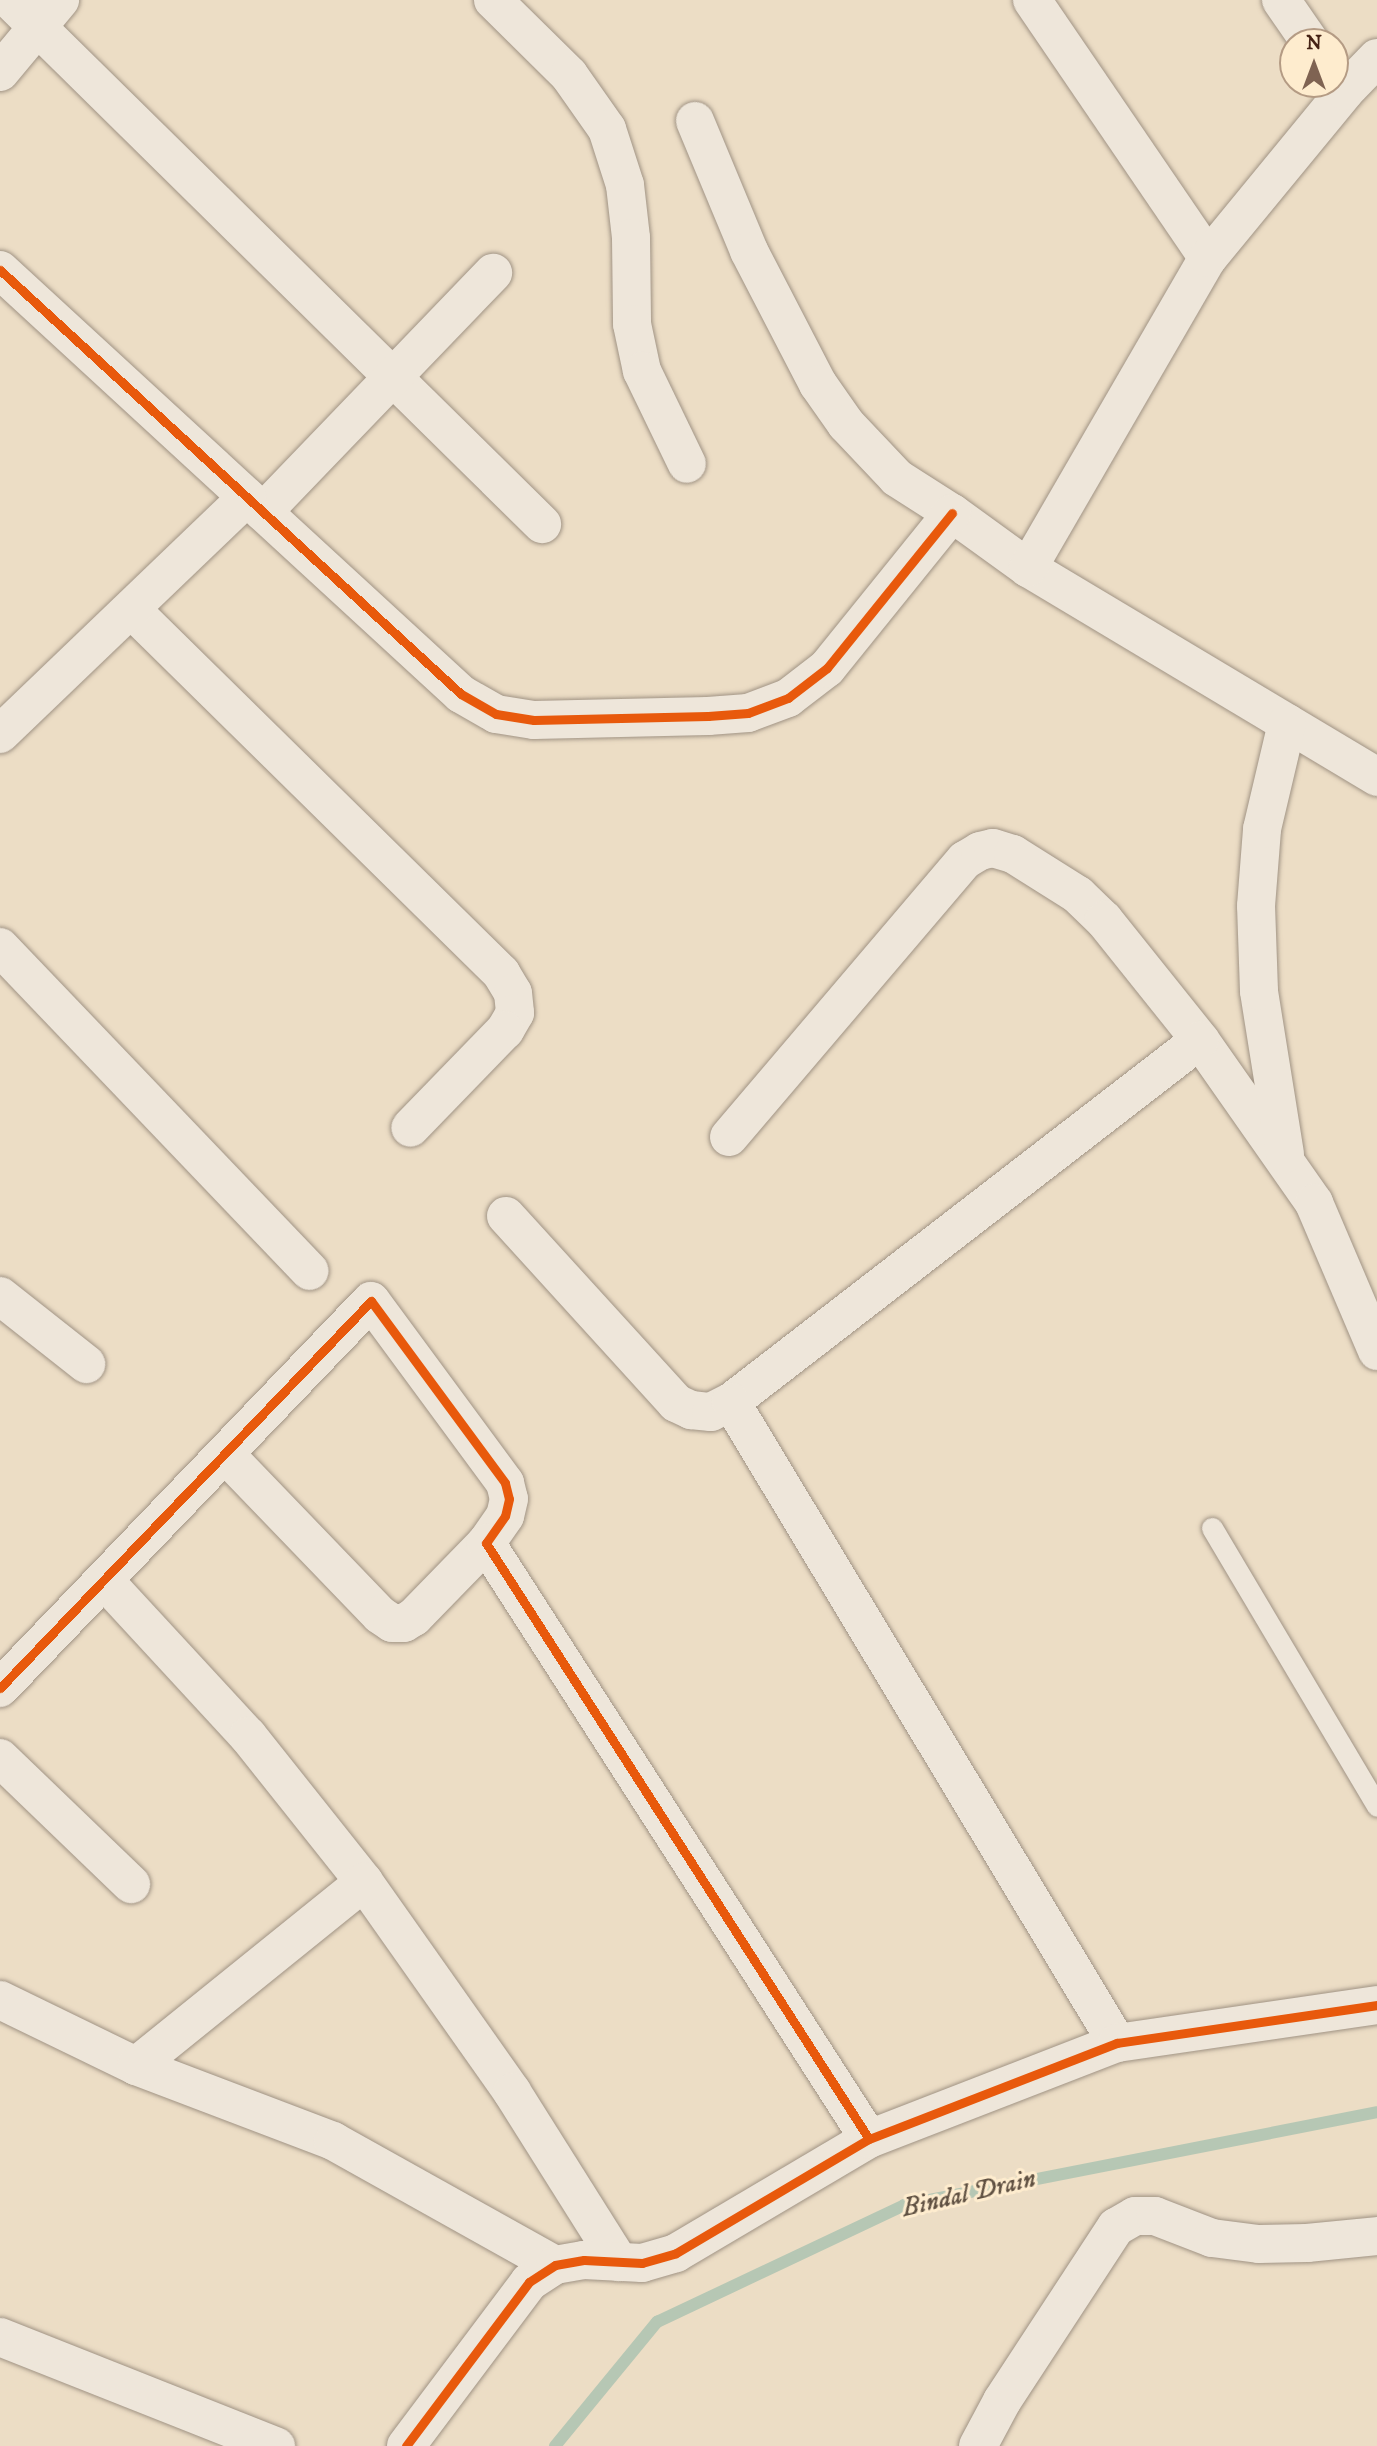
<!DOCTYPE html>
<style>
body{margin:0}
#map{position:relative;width:1377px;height:2446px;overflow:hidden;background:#ecddc5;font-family:"IM FELL DW Pica",serif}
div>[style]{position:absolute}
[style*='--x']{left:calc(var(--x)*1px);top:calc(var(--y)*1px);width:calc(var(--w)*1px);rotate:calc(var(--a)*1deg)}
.stream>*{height:12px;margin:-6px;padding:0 6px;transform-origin:6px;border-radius:6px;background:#b6c7b4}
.roads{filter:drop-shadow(0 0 2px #a09384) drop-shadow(0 0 2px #a09384)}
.lane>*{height:21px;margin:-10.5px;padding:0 10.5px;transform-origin:10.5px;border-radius:10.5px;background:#eee6da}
.street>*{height:38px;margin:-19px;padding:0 19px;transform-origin:19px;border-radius:19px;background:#eee6da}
.secondary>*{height:38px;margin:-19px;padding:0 19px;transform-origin:19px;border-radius:19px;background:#eee6da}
.cycleway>*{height:9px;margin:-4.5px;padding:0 4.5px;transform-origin:4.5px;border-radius:4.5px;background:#e8590c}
span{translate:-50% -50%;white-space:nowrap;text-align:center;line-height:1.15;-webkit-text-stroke:6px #feecce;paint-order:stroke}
.water-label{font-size:26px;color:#605142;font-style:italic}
.north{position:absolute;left:1279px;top:28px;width:70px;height:70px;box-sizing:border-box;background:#feecce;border:2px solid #b49b84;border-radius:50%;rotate:0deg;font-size:19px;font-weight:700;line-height:28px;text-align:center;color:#452214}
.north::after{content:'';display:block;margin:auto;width:24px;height:32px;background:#7f6352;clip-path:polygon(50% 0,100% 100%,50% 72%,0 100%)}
</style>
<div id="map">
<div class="stream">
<i style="--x:555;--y:2446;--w:161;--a:-50.6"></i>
<i style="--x:657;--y:2322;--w:273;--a:-25.3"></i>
<i style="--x:904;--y:2205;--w:482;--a:-11.1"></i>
</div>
<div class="roads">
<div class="lane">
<i style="--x:1212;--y:1528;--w:323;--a:59.3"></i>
</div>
<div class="street">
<i style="--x:10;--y:0;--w:747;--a:44.57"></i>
<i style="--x:493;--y:0;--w:107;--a:44.6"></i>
<i style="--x:569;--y:75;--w:66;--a:54.9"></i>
<i style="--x:607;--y:129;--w:59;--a:72.2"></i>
<i style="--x:625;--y:185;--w:53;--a:83.5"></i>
<i style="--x:631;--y:238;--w:86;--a:89.3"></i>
<i style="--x:632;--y:324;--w:48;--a:78"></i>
<i style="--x:642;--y:371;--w:103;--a:64.2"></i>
<i style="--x:1032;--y:0;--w:312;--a:55.7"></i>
<i style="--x:1281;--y:0;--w:51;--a:55.4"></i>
<i style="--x:0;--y:72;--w:94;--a:-50.2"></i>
<i style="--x:695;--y:121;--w:141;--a:67.4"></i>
<i style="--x:749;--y:251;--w:150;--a:62.6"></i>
<i style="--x:818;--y:384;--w:49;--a:55"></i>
<i style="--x:846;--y:424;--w:74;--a:46.6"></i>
<i style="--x:897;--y:478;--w:65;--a:32.5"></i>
<i style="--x:952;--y:513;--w:94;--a:35.9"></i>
<i style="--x:1028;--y:568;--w:407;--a:30.9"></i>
<i style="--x:0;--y:270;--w:626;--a:42.61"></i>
<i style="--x:461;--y:694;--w:40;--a:29.7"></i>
<i style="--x:496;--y:714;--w:38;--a:9"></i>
<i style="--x:534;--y:720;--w:174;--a:-1.3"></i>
<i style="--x:708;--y:716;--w:40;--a:-4.3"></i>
<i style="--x:748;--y:713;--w:43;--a:-20.6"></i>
<i style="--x:788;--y:698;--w:49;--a:-37.6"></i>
<i style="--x:827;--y:668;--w:199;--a:-51.1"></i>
<i style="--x:263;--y:512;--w:332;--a:-46.1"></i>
<i style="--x:1028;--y:568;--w:358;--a:-59.9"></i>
<i style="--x:1208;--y:258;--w:216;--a:-50.6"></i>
<i style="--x:1345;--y:91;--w:46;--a:-45.9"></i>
<i style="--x:132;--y:610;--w:518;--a:44.53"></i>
<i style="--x:501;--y:973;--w:23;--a:59"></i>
<i style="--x:513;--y:993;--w:20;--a:84"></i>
<i style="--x:515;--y:1013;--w:20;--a:120"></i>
<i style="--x:505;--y:1030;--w:136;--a:134.1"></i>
<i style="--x:0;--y:734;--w:342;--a:-43.8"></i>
<i style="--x:0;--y:947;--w:448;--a:46.3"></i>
<i style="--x:729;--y:1137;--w:364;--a:-49.6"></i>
<i style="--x:965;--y:860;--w:17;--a:-31"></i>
<i style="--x:980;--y:851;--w:13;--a:-13"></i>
<i style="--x:993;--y:848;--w:21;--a:17"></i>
<i style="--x:1013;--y:854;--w:77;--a:32.2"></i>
<i style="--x:1078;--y:895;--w:36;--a:44"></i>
<i style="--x:1104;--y:920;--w:154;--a:51.3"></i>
<i style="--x:1200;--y:1040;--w:199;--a:55"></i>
<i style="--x:1314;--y:1203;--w:161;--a:66.9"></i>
<i style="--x:1285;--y:1154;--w:165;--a:-99.1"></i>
<i style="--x:1259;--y:991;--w:85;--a:-92"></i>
<i style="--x:1256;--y:906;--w:77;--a:-85.5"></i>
<i style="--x:1262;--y:829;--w:109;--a:-76.7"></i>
<i style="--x:506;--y:1216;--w:253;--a:47.7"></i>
<i style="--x:676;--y:1403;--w:17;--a:25"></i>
<i style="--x:691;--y:1410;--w:20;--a:6"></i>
<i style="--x:711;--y:1412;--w:22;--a:-27"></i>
<i style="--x:731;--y:1402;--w:592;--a:-37.66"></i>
<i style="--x:0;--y:1296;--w:110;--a:38.3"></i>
<i style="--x:731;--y:1402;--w:748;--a:58.94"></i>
<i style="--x:225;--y:1454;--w:223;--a:46.1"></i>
<i style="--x:380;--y:1615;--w:14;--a:34"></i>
<i style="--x:392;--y:1623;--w:12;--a:0"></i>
<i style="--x:404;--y:1623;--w:12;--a:-31"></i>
<i style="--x:414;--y:1617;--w:103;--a:-45.8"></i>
<i style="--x:104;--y:1580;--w:212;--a:47.3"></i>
<i style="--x:248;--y:1736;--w:186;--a:51.5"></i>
<i style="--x:364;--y:1882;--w:257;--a:54.8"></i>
<i style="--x:512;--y:2092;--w:201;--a:57.8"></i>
<i style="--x:0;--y:1688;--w:536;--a:-46.21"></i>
<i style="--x:371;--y:1301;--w:226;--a:53.6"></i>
<i style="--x:505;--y:1483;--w:16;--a:76"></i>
<i style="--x:509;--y:1499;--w:17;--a:103"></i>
<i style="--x:505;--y:1516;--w:33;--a:125"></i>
<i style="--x:486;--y:1543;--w:708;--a:57.27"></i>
<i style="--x:0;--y:1758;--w:182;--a:43.9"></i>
<i style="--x:0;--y:2000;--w:151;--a:25.9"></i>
<i style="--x:136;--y:2066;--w:211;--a:20.8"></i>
<i style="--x:333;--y:2141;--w:254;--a:29.2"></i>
<i style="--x:136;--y:2066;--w:293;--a:-38.9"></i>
<i style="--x:0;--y:2337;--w:297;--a:21.6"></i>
<i style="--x:978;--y:2446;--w:51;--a:-61.9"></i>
<i style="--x:1002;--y:2401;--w:208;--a:-56.8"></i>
<i style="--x:1116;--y:2227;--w:22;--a:-30"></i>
<i style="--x:1135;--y:2216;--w:20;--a:0"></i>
<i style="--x:1155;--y:2216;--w:61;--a:21.1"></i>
<i style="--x:1212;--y:2238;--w:47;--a:7.3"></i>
<i style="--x:1259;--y:2244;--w:48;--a:-1.2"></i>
<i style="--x:1307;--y:2243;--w:70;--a:-5.7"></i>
</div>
<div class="secondary">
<i style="--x:406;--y:2446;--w:205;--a:-53.1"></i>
<i style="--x:529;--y:2282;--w:31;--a:-33"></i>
<i style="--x:555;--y:2265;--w:29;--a:-10"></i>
<i style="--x:584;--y:2260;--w:58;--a:3"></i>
<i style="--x:642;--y:2263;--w:35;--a:-16"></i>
<i style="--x:676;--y:2253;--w:224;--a:-30.6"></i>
<i style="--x:869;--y:2139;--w:266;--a:-21.2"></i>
<i style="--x:1117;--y:2043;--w:263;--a:-8.3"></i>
</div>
</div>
<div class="cycleway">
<i style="--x:0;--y:270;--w:626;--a:42.61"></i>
<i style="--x:461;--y:694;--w:40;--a:29.7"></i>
<i style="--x:496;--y:714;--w:38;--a:9"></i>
<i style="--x:534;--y:720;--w:174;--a:-1.3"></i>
<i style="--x:708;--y:716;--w:40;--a:-4.3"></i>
<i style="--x:748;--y:713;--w:43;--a:-20.6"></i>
<i style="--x:788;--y:698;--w:49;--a:-37.6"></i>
<i style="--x:827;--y:668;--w:199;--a:-51.1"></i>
<i style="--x:0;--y:1688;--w:536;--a:-46.21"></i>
<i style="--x:371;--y:1301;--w:226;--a:53.6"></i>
<i style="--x:505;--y:1483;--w:16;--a:76"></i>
<i style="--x:509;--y:1499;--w:17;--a:103"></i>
<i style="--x:505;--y:1516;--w:33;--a:125"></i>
<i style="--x:486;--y:1543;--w:708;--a:57.27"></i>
<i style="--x:406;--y:2446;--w:205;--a:-53.1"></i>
<i style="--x:529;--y:2282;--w:31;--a:-33"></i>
<i style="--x:555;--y:2265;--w:29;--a:-10"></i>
<i style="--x:584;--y:2260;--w:58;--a:3"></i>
<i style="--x:642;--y:2263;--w:35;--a:-16"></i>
<i style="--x:676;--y:2253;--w:224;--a:-30.6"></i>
<i style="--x:869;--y:2139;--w:266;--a:-21.2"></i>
<i style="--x:1117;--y:2043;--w:263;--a:-8.3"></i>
</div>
<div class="water-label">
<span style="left:969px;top:2194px;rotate:-13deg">Bindal Drain</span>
</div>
<div class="north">N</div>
</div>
